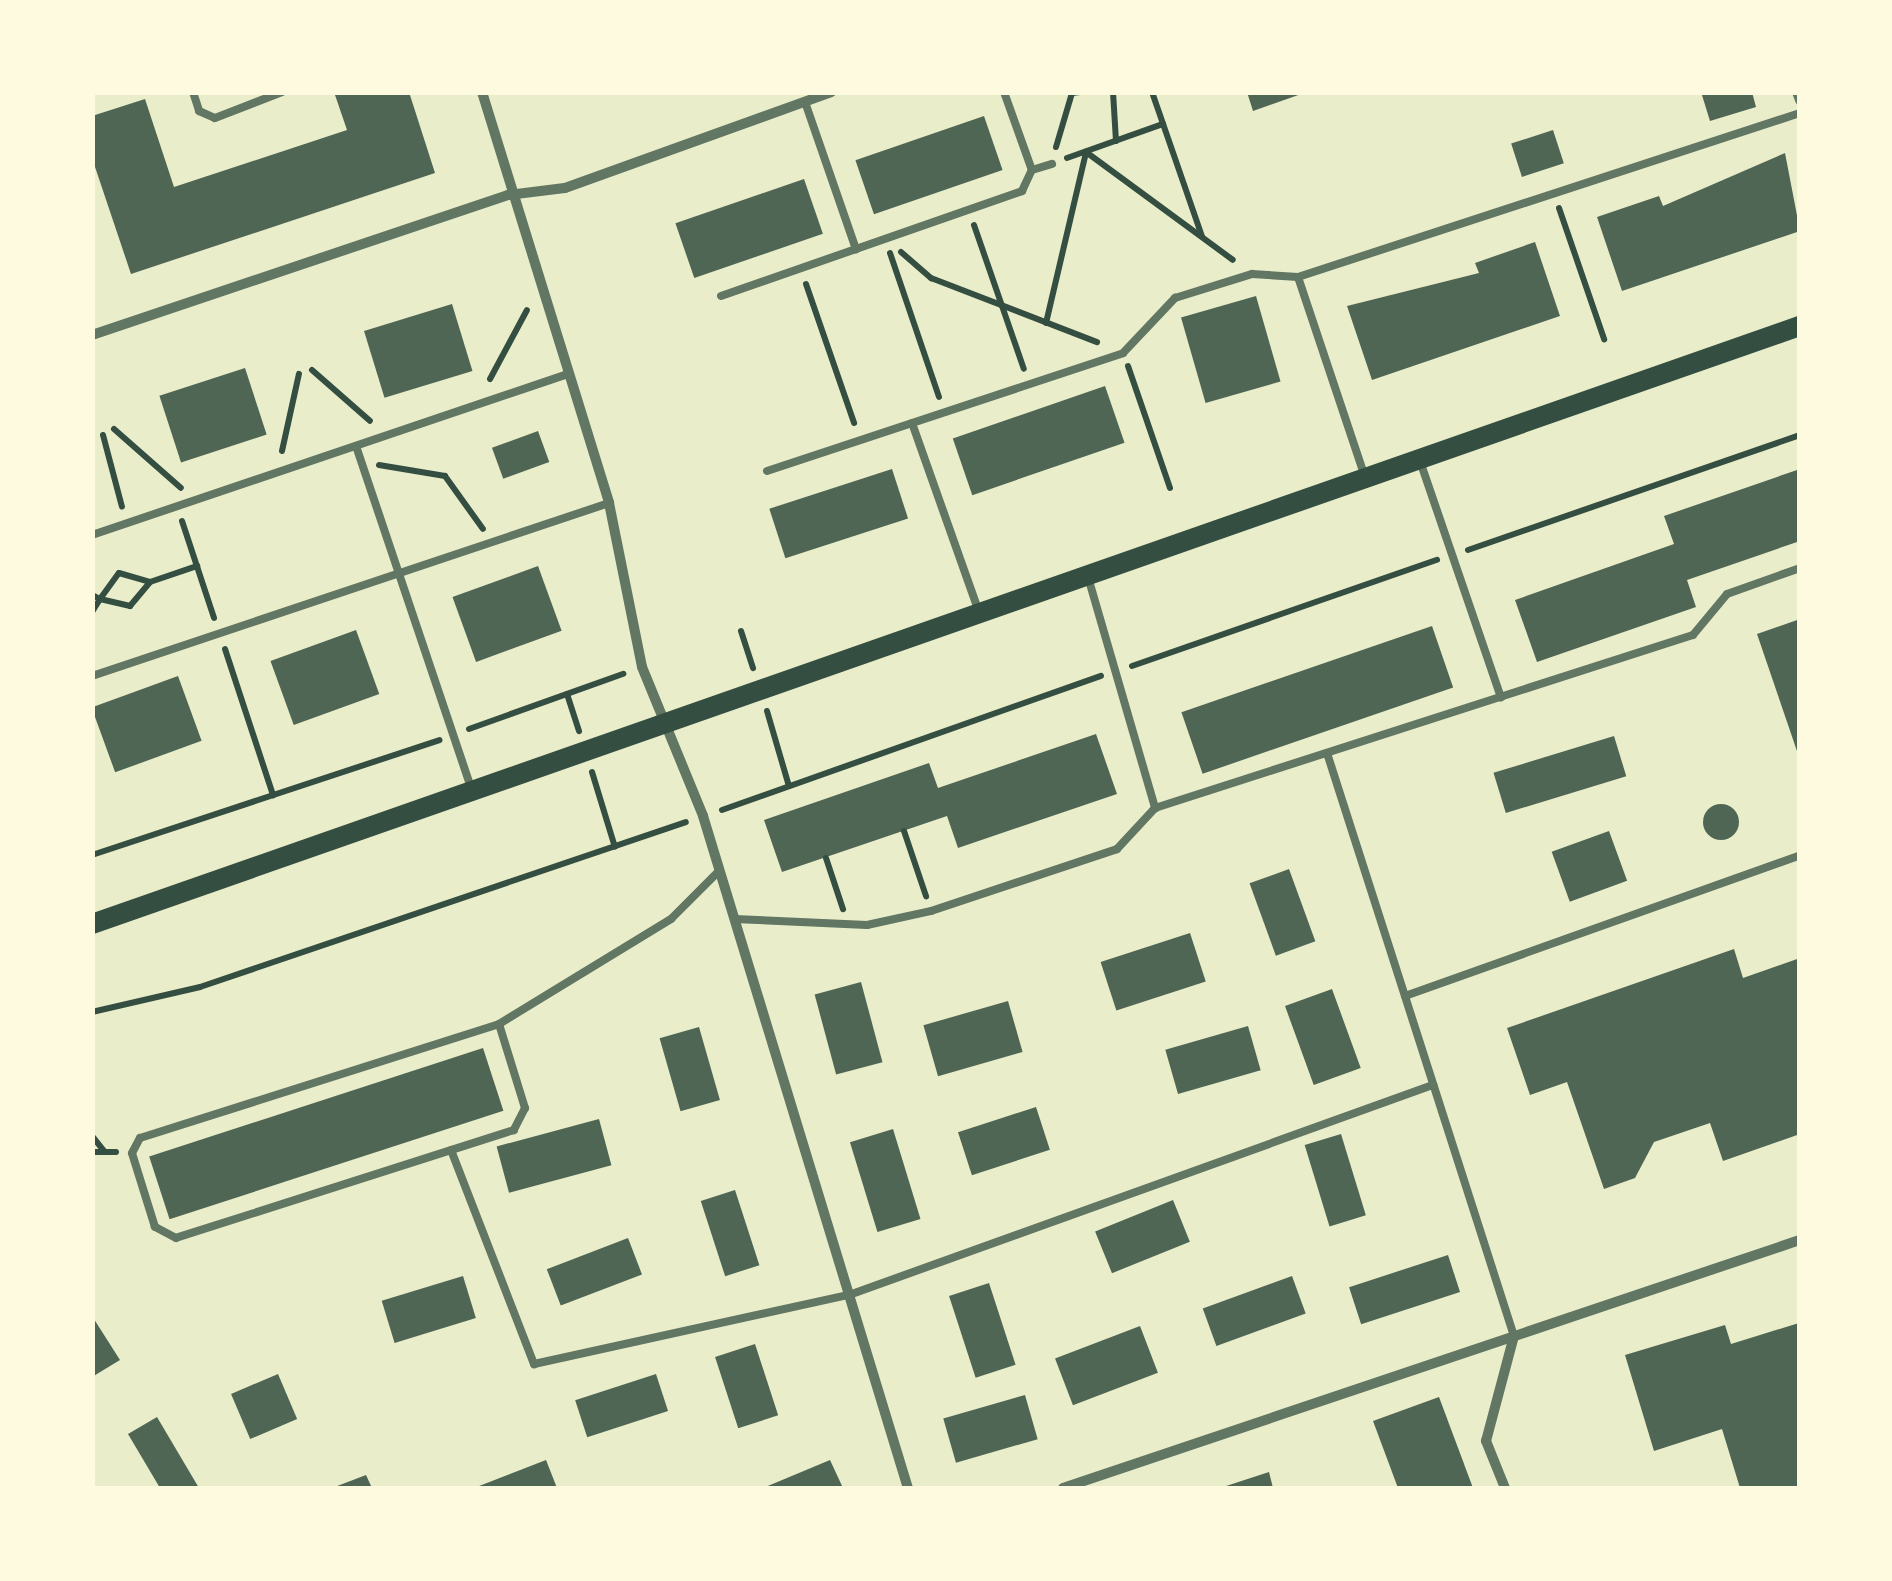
<!DOCTYPE html>
<style>
body{margin:0}
#map{position:relative;width:1892px;height:1581px;overflow:hidden;background:#e9edc9;font-family:"Open Sans",sans-serif}
div>[style]{position:absolute}
[style*='--x']{left:calc(var(--x)*1px);top:calc(var(--y)*1px);width:calc(var(--w)*1px);rotate:calc(var(--a)*1deg)}
.building>*{inset:0;background:#4f6655;transform-origin:0 0}
.round{border-radius:50%}
.path>*{height:6px;margin:-3px;padding:0 3px;transform-origin:3px;border-radius:3px;background:#344e41}
.service>*{height:8px;margin:-4px;padding:0 4px;transform-origin:4px;border-radius:4px;background:#617663}
.minor>*{height:10px;margin:-5px;padding:0 5px;transform-origin:5px;border-radius:5px;background:#617663}
.secondary>*{height:20px;margin:-10px;padding:0 10px;transform-origin:10px;border-radius:10px;background:#344e41}
span{translate:-50% -50%;white-space:nowrap;text-align:center;line-height:1.15;-webkit-text-stroke:8px #fefae0;paint-order:stroke}
.frame{position:absolute;inset:0;border:95px solid #fefae0;pointer-events:none}
</style>
<div id="map">
<div class="building">
<i style="clip-path:polygon(334px 92px,409px 92px,435px 173px,131px 274px,92px 158px,92px 116px,145px 99px,174px 187px,347px 130px)"></i>
<i style="clip-path:polygon(1247px 92px,1304px 92px,1304px 93px,1253px 111px)"></i>
<i style="clip-path:polygon(1701px 92px,1752px 92px,1756px 107px,1710px 121px)"></i>
<i style="left:984px;top:116px;width:57px;height:136px;rotate:71deg"></i>
<i style="left:1553px;top:130px;width:35px;height:44px;rotate:72deg"></i>
<i style="clip-path:polygon(1785px 153px,1800px 231px,1622px 291px,1597px 217px,1659px 196px,1663px 206px)"></i>
<i style="left:804px;top:179px;width:58px;height:136px;rotate:71deg"></i>
<i style="clip-path:polygon(1535px 242px,1560px 316px,1372px 380px,1347px 306px,1479px 273px,1475px 263px)"></i>
<i style="left:1256px;top:296px;width:89px;height:78px;rotate:74deg"></i>
<i style="left:452px;top:304px;width:70px;height:92px;rotate:73deg"></i>
<i style="left:245px;top:368px;width:70px;height:90px;rotate:72deg"></i>
<i style="left:1105px;top:386px;width:60px;height:161px;rotate:71deg"></i>
<i style="left:538px;top:431px;width:33px;height:49px;rotate:70deg"></i>
<i style="left:892px;top:469px;width:52px;height:129px;rotate:72deg"></i>
<i style="clip-path:polygon(1800px 469px,1800px 541px,1687px 580px,1696px 607px,1537px 662px,1515px 600px,1674px 544px,1664px 516px)"></i>
<i style="left:538px;top:566px;width:69px;height:91px;rotate:70deg"></i>
<i style="clip-path:polygon(1800px 619px,1800px 757px,1799px 757px,1757px 634px)"></i>
<i style="left:1432px;top:626px;width:65px;height:265px;rotate:71deg"></i>
<i style="left:356px;top:630px;width:68px;height:91px;rotate:70deg"></i>
<i style="left:178px;top:676px;width:69px;height:92px;rotate:70deg"></i>
<i style="clip-path:polygon(1096px 734px,1117px 794px,958px 848px,947px 816px,782px 872px,764px 820px,929px 763px,938px 788px)"></i>
<i style="left:1614px;top:736px;width:42px;height:126px;rotate:73deg"></i>
<i class="round" style="left:1703px;top:804px;width:36px;height:36px"></i>
<i style="left:1609px;top:831px;width:53px;height:61px;rotate:70deg"></i>
<i style="left:1289px;top:869px;width:77px;height:42px;rotate:70deg"></i>
<i style="left:1190px;top:933px;width:51px;height:94px;rotate:72deg"></i>
<i style="clip-path:polygon(1734px 949px,1743px 978px,1800px 958px,1800px 1134px,1723px 1161px,1710px 1123px,1654px 1142px,1635px 1178px,1604px 1189px,1567px 1082px,1530px 1095px,1507px 1028px)"></i>
<i style="left:861px;top:982px;width:83px;height:48px;rotate:75deg"></i>
<i style="left:1332px;top:989px;width:84px;height:50px;rotate:70deg"></i>
<i style="left:1008px;top:1001px;width:53px;height:88px;rotate:74deg"></i>
<i style="left:1248px;top:1026px;width:46px;height:86px;rotate:74deg"></i>
<i style="left:699px;top:1027px;width:76px;height:41px;rotate:74deg"></i>
<i style="left:483px;top:1048px;width:66px;height:351px;rotate:72deg"></i>
<i style="left:1036px;top:1107px;width:45px;height:82px;rotate:72deg"></i>
<i style="left:599px;top:1119px;width:48px;height:106px;rotate:75deg"></i>
<i style="left:893px;top:1129px;width:94px;height:45px;rotate:73deg"></i>
<i style="left:1341px;top:1134px;width:85px;height:38px;rotate:73deg"></i>
<i style="left:735px;top:1190px;width:79px;height:36px;rotate:72deg"></i>
<i style="left:1173px;top:1200px;width:45px;height:84px;rotate:68deg"></i>
<i style="left:628px;top:1238px;width:39px;height:87px;rotate:69deg"></i>
<i style="left:1448px;top:1255px;width:39px;height:104px;rotate:72deg"></i>
<i style="left:463px;top:1276px;width:44px;height:85px;rotate:73deg"></i>
<i style="left:1292px;top:1276px;width:40px;height:95px;rotate:70deg"></i>
<i style="left:989px;top:1283px;width:86px;height:42px;rotate:72deg"></i>
<i style="clip-path:polygon(92px 1316px,120px 1360px,92px 1377px)"></i>
<i style="clip-path:polygon(1799px 1323px,1800px 1488px,1740px 1488px,1722px 1429px,1654px 1451px,1625px 1355px,1725px 1325px,1731px 1344px)"></i>
<i style="left:1140px;top:1326px;width:50px;height:91px;rotate:69deg"></i>
<i style="left:755px;top:1344px;width:75px;height:42px;rotate:72deg"></i>
<i style="left:278px;top:1374px;width:49px;height:51px;rotate:67deg"></i>
<i style="left:656px;top:1374px;width:39px;height:85px;rotate:72deg"></i>
<i style="left:1025px;top:1395px;width:46px;height:85px;rotate:74deg"></i>
<i style="clip-path:polygon(1439px 1397px,1473px 1488px,1398px 1488px,1373px 1421px)"></i>
<i style="clip-path:polygon(157px 1417px,199px 1488px,160px 1488px,128px 1434px)"></i>
<i style="clip-path:polygon(546px 1460px,557px 1488px,474px 1488px)"></i>
<i style="clip-path:polygon(830px 1460px,843px 1488px,763px 1488px)"></i>
<i style="clip-path:polygon(1269px 1472px,1273px 1488px,1220px 1488px)"></i>
<i style="clip-path:polygon(366px 1475px,372px 1488px,332px 1488px)"></i>
</div>
<div class="path">
<i style="--x:1113;--y:92;--w:49;--a:86.5"></i>
<i style="--x:1152;--y:92;--w:152;--a:70.9"></i>
<i style="--x:1056;--y:147;--w:56;--a:-73.5"></i>
<i style="--x:1072;--y:93;--w:8;--a:-7"></i>
<i style="--x:1067;--y:158;--w:102;--a:-19.5"></i>
<i style="--x:1559;--y:208;--w:139;--a:71"></i>
<i style="--x:974;--y:225;--w:152;--a:70.9"></i>
<i style="--x:901;--y:252;--w:40;--a:41"></i>
<i style="--x:931;--y:278;--w:178;--a:21.1"></i>
<i style="--x:890;--y:253;--w:152;--a:71.2"></i>
<i style="--x:806;--y:284;--w:147;--a:70.9"></i>
<i style="--x:1046;--y:323;--w:176;--a:-76.8"></i>
<i style="--x:1086;--y:152;--w:182;--a:36.3"></i>
<i style="--x:1128;--y:366;--w:129;--a:71"></i>
<i style="--x:312;--y:370;--w:77;--a:41.3"></i>
<i style="--x:490;--y:379;--w:78;--a:-61.8"></i>
<i style="--x:114;--y:429;--w:89;--a:41.4"></i>
<i style="--x:103;--y:435;--w:74;--a:75.2"></i>
<i style="--x:282;--y:451;--w:79;--a:-77.6"></i>
<i style="--x:379;--y:465;--w:67;--a:9.5"></i>
<i style="--x:445;--y:476;--w:65;--a:54.4"></i>
<i style="--x:182;--y:521;--w:102;--a:71.7"></i>
<i style="--x:1468;--y:550;--w:351;--a:-19.1"></i>
<i style="--x:92;--y:595;--w:9;--a:27"></i>
<i style="--x:100;--y:599;--w:32;--a:-54"></i>
<i style="--x:119;--y:573;--w:32;--a:16"></i>
<i style="--x:92;--y:612;--w:15;--a:-58"></i>
<i style="--x:100;--y:599;--w:31;--a:13"></i>
<i style="--x:130;--y:606;--w:31;--a:-50"></i>
<i style="--x:150;--y:582;--w:50;--a:-18.8"></i>
<i style="--x:741;--y:631;--w:39;--a:72"></i>
<i style="--x:225;--y:649;--w:154;--a:71.8"></i>
<i style="--x:1132;--y:666;--w:323;--a:-19.2"></i>
<i style="--x:567;--y:694;--w:39;--a:72"></i>
<i style="--x:767;--y:711;--w:78;--a:73.7"></i>
<i style="--x:469;--y:729;--w:164;--a:-19.7"></i>
<i style="--x:592;--y:772;--w:78;--a:73"></i>
<i style="--x:722;--y:810;--w:402;--a:-19.5"></i>
<i style="--x:904;--y:831;--w:69;--a:71.3"></i>
<i style="--x:92;--y:855;--w:366;--a:-18.3"></i>
<i style="--x:826;--y:858;--w:54;--a:71.6"></i>
<i style="--x:92;--y:1012;--w:111;--a:-13"></i>
<i style="--x:200;--y:987;--w:513;--a:-18.75"></i>
<i style="--x:92;--y:1136;--w:19;--a:51"></i>
<i style="--x:92;--y:1152;--w:24;--a:0"></i>
</div>
<div class="service">
<i style="--x:193;--y:92;--w:20;--a:72"></i>
<i style="--x:199;--y:111;--w:17;--a:24"></i>
<i style="--x:215;--y:118;--w:72;--a:-21.2"></i>
<i style="--x:1004;--y:92;--w:83;--a:70.3"></i>
<i style="--x:805;--y:102;--w:156;--a:70.9"></i>
<i style="--x:1298;--y:277;--w:211;--a:71.5"></i>
<i style="--x:721;--y:296;--w:319;--a:-19.2"></i>
<i style="--x:1022;--y:191;--w:23;--a:-65"></i>
<i style="--x:1032;--y:170;--w:21;--a:-17"></i>
<i style="--x:912;--y:423;--w:197;--a:70.5"></i>
<i style="--x:356;--y:446;--w:360;--a:71.4"></i>
<i style="--x:1420;--y:461;--w:250;--a:71.1"></i>
<i style="--x:767;--y:471;--w:375;--a:-18.3"></i>
<i style="--x:1123;--y:353;--w:76;--a:-46.6"></i>
<i style="--x:1175;--y:298;--w:81;--a:-17.3"></i>
<i style="--x:1252;--y:274;--w:46;--a:3.7"></i>
<i style="--x:1298;--y:277;--w:528;--a:-18.09"></i>
<i style="--x:92;--y:535;--w:502;--a:-18.69"></i>
<i style="--x:1088;--y:577;--w:241;--a:73.8"></i>
<i style="--x:92;--y:676;--w:545;--a:-18.5"></i>
<i style="--x:1327;--y:753;--w:612;--a:72.22"></i>
<i style="--x:734;--y:919;--w:133;--a:2.6"></i>
<i style="--x:867;--y:925;--w:66;--a:-12.3"></i>
<i style="--x:931;--y:911;--w:196;--a:-18.4"></i>
<i style="--x:1117;--y:849;--w:56;--a:-47.2"></i>
<i style="--x:1155;--y:808;--w:565;--a:-17.83"></i>
<i style="--x:1693;--y:635;--w:53;--a:-50.3"></i>
<i style="--x:1727;--y:594;--w:77;--a:-19.6"></i>
<i style="--x:1405;--y:996;--w:419;--a:-19.6"></i>
<i style="--x:499;--y:1024;--w:88;--a:72.8"></i>
<i style="--x:525;--y:1108;--w:25;--a:117"></i>
<i style="--x:514;--y:1130;--w:355;--a:162.3"></i>
<i style="--x:176;--y:1238;--w:24;--a:-152"></i>
<i style="--x:155;--y:1227;--w:77;--a:-107.3"></i>
<i style="--x:132;--y:1153;--w:17;--a:-62"></i>
<i style="--x:140;--y:1138;--w:377;--a:-17.6"></i>
<i style="--x:499;--y:1024;--w:202;--a:-31.4"></i>
<i style="--x:671;--y:919;--w:68;--a:-45"></i>
<i style="--x:451;--y:1150;--w:230;--a:68.8"></i>
<i style="--x:534;--y:1364;--w:322;--a:-12.4"></i>
<i style="--x:849;--y:1295;--w:621;--a:-19.78"></i>
</div>
<div class="minor">
<i style="--x:482;--y:92;--w:430;--a:72.8"></i>
<i style="--x:609;--y:503;--w:167;--a:78.6"></i>
<i style="--x:642;--y:667;--w:161;--a:67.7"></i>
<i style="--x:703;--y:816;--w:703;--a:73.04"></i>
<i style="--x:1797;--y:92;--w:9;--a:69"></i>
<i style="--x:92;--y:335;--w:439;--a:-18.6"></i>
<i style="--x:508;--y:195;--w:57;--a:-7"></i>
<i style="--x:565;--y:188;--w:283;--a:-19.8"></i>
<i style="--x:1063;--y:1488;--w:778;--a:-18.6"></i>
<i style="--x:1505;--y:1488;--w:51;--a:-112"></i>
<i style="--x:1486;--y:1441;--w:109;--a:-75.1"></i>
</div>
<div class="secondary">
<i style="--x:92;--y:924;--w:1810;--a:-19.3"></i>
</div>
<div class="frame"></div>
</div>
